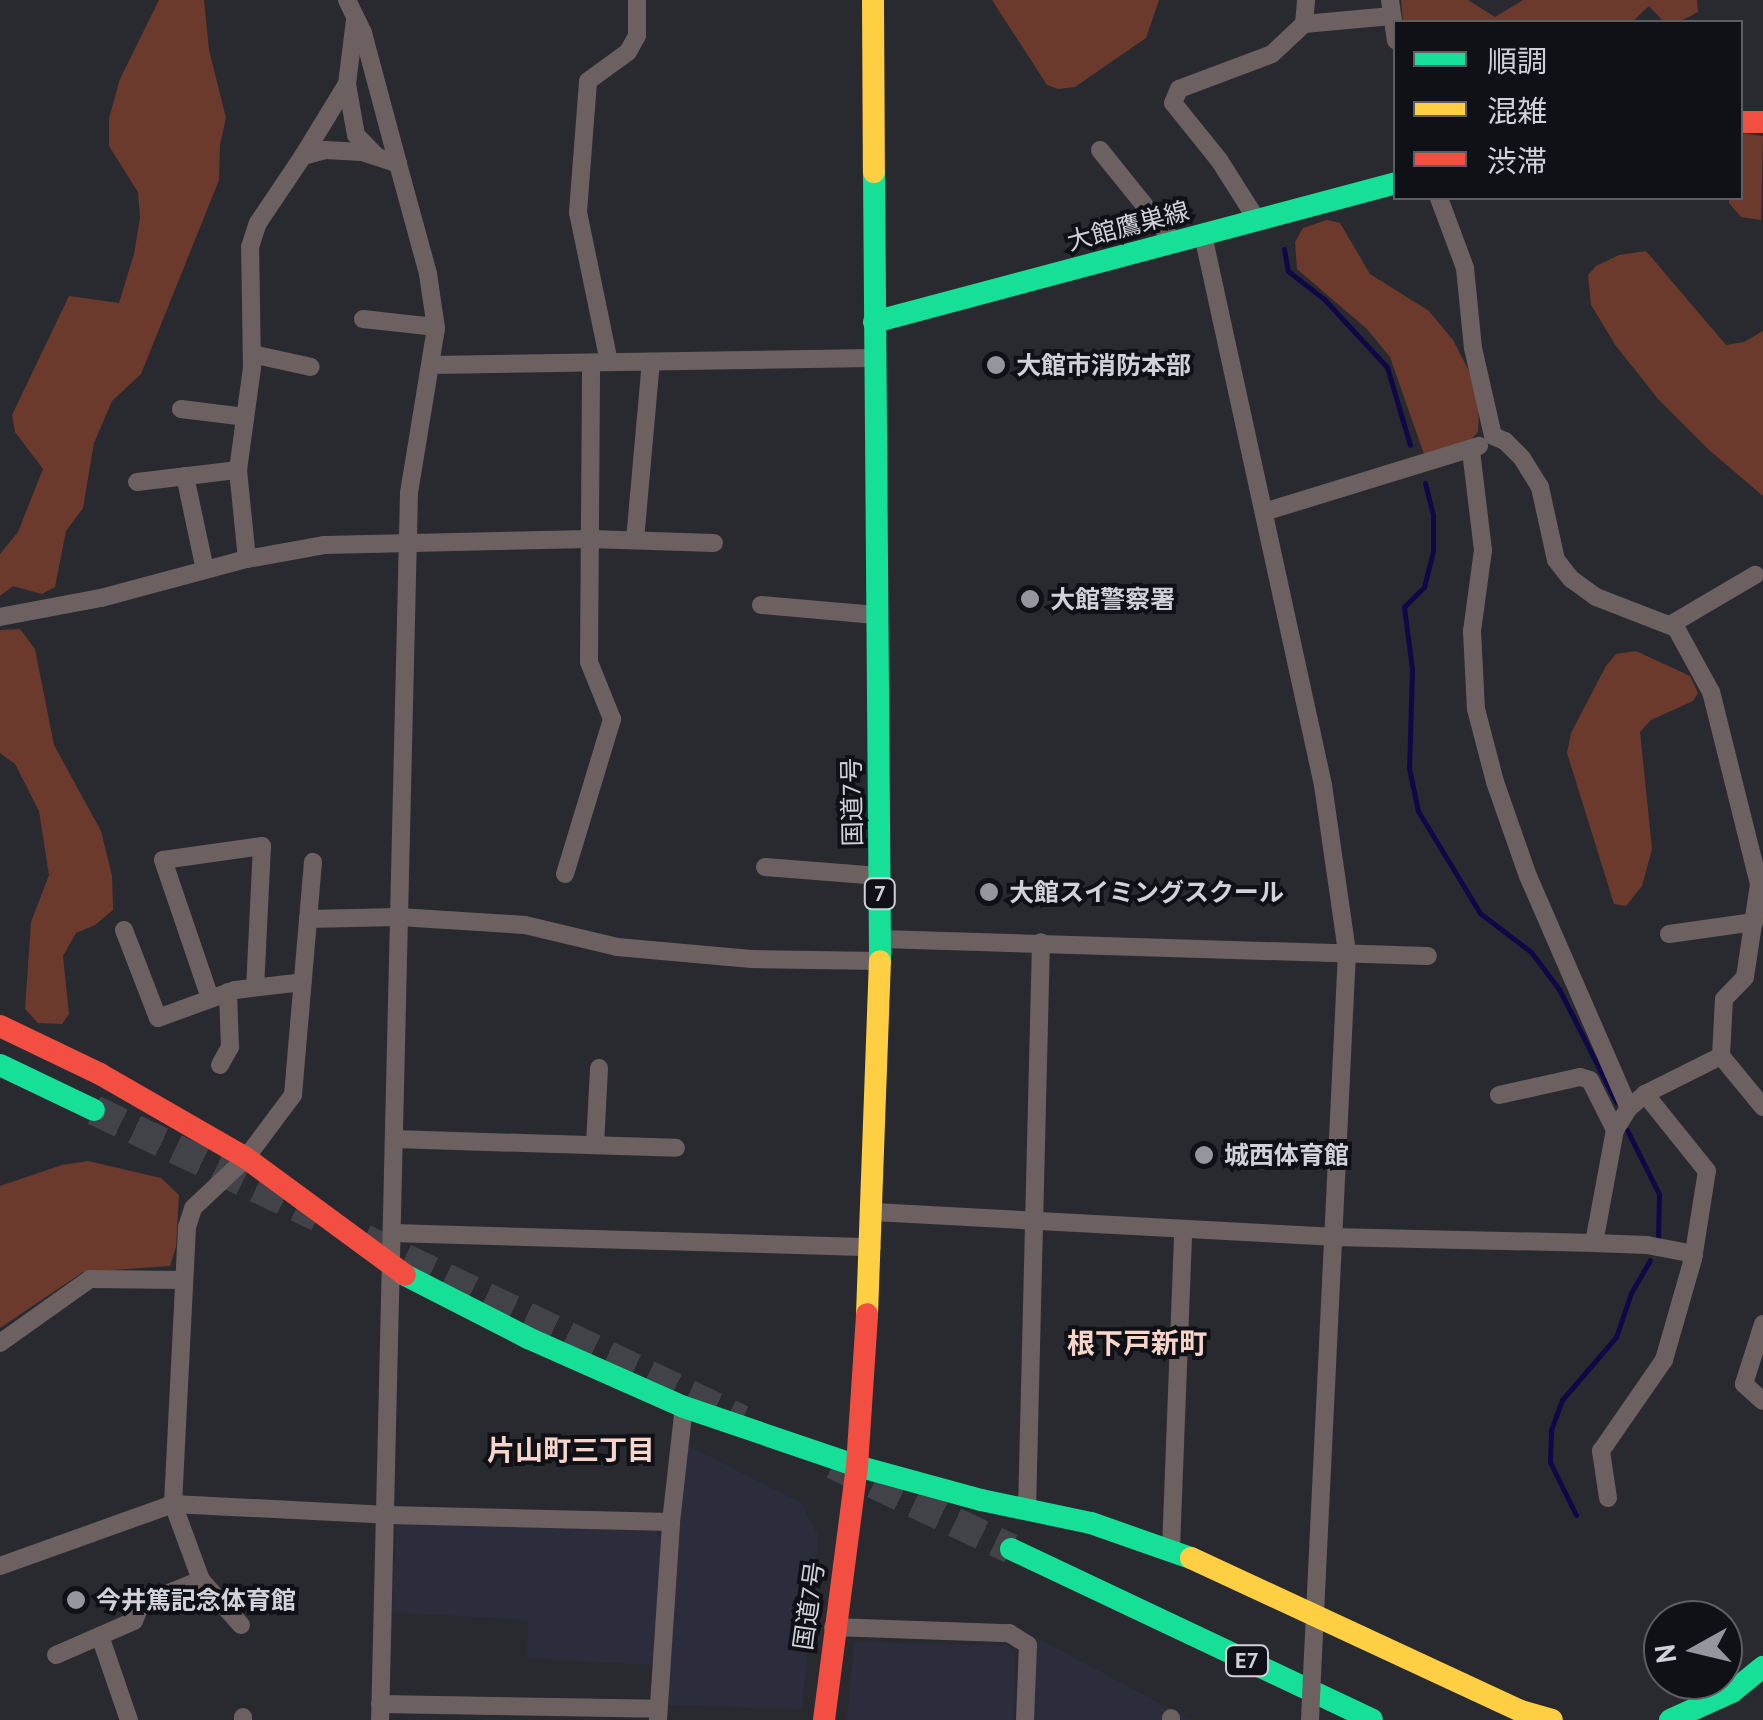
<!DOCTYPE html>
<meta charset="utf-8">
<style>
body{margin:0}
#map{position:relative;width:1763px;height:1720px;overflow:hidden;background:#292a30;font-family:"PT Sans","Noto Sans JP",sans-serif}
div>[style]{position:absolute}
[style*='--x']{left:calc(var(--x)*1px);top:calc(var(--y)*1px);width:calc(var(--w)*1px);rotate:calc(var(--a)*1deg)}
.built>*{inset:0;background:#2b2d3d}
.green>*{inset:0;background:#6b3a2d}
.stream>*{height:5px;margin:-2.5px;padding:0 2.5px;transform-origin:2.5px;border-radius:2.5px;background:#100846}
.highway-tunnel>*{height:30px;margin-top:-15px;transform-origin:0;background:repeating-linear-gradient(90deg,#424349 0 30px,transparent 0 45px)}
.street>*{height:18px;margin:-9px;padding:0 9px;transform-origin:9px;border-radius:9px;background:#6c6160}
.fast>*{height:22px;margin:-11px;padding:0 11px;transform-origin:11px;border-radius:11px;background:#16e098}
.slow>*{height:22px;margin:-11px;padding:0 11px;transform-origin:11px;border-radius:11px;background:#ffcf43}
.jam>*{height:22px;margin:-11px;padding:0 11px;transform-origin:11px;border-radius:11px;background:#f24e42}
.street-bridge>*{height:18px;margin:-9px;padding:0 9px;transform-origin:9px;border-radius:9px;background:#6c6160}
.dots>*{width:28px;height:28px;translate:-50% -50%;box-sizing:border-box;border:5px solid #101116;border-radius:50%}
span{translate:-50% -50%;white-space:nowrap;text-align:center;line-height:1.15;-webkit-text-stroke:8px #101116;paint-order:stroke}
.shield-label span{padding:2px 8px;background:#101116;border:2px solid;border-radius:8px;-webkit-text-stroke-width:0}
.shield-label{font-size:22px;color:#d0d1d9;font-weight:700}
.street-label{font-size:25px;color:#d0d1d9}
.poi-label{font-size:25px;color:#d0d1d9;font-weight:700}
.left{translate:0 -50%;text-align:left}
.neighbourhood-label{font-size:28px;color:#f7d5cb;font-weight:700}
.legend{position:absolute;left:1393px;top:20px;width:350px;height:180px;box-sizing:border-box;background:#101116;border:2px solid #5d5e64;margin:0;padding:12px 18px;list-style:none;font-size:30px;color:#d0d1d9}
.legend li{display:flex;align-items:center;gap:20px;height:50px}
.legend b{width:50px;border:2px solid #5d5e64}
.north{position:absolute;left:1643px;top:1600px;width:100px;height:100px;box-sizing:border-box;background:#101116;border:2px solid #5d5e64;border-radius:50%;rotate:262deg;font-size:28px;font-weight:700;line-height:40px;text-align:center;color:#d0d1d9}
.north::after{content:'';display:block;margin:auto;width:35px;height:45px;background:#96979e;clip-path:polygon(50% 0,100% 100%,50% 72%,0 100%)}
</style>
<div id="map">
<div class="built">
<i style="clip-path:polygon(687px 1445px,801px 1503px,818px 1536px,802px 1709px,662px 1705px)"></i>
<i style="clip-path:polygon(397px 1518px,653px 1527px,661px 1539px,654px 1665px,527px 1658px,528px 1620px,392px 1612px)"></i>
<i style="clip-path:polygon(1033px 1636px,1191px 1720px,1030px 1720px)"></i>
<i style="clip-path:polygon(854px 1642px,1008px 1646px,1015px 1654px,1013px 1720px,847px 1720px)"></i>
</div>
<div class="green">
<i style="clip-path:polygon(159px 0,204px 0,209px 50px,226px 118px,220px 145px,219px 180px,141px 374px,112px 401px,94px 443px,83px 508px,66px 531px,55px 587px,42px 594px,13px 586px,0 596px,0 554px,18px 532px,43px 469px,15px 432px,12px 415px,69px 296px,119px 303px,134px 254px,140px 218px,138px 192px,109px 146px,109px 118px,120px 79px)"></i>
<i style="clip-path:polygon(992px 0,1159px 0,1146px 38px,1075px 87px,1058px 89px,1047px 85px)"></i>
<i style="clip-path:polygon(1401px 0,1468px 0,1495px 17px,1523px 0,1697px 0,1698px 12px,1679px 22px,1664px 22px,1649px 6px,1632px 22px,1403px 22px)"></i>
<i style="clip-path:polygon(1741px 133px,1763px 136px,1761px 220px,1741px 217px,1729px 203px,1729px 198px,1740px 198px)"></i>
<i style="clip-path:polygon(1327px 220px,1340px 223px,1370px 274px,1429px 311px,1453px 340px,1469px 371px,1479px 410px,1478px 432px,1467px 444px,1425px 457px,1390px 357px,1367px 329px,1297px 269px,1295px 242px,1303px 228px)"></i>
<i style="clip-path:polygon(1646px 251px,1726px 345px,1744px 342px,1763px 331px,1763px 496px,1709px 450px,1659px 400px,1616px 346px,1591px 305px,1588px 275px,1596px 266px,1619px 255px)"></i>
<i style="clip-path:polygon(20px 629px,35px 649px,54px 745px,101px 831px,112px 876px,113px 910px,95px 925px,76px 933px,63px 956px,69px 1014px,62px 1024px,38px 1023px,25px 1009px,31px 922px,49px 875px,39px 811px,15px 764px,0 753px,0 630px)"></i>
<i style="clip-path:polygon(1636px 651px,1690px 676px,1698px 693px,1693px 701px,1651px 720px,1640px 732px,1652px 849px,1642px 886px,1626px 906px,1614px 904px,1567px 753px,1571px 733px,1606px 666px,1616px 654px)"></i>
<i style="clip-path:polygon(88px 1161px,161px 1178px,179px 1195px,176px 1247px,170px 1266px,83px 1272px,0 1328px,0 1186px,62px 1165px)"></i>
</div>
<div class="stream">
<i style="--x:1284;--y:249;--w:22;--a:80"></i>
<i style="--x:1288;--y:271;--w:46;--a:37.9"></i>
<i style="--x:1324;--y:299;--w:93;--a:47.2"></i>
<i style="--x:1387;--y:367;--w:81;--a:73.6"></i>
<i style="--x:1425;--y:483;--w:33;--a:76"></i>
<i style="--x:1433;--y:515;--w:36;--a:90"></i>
<i style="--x:1433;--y:551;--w:37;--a:104"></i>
<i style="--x:1424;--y:587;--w:28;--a:135"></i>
<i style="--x:1404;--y:607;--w:63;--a:82.6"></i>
<i style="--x:1412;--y:669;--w:99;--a:91.7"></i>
<i style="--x:1409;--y:768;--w:44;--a:78.2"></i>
<i style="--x:1418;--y:811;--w:119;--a:58.7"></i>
<i style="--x:1480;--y:913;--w:64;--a:37.4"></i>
<i style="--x:1531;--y:952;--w:46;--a:52.9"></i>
<i style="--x:1559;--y:989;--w:127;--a:63.2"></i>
<i style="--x:1627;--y:1130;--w:72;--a:63.4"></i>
<i style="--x:1659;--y:1194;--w:45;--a:91.3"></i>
<i style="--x:1576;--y:1515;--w:59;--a:-116.1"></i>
<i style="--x:1550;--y:1462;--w:32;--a:-88"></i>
<i style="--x:1551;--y:1430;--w:32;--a:-70"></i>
<i style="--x:1562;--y:1400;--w:83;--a:-49.4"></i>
<i style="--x:1616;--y:1337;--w:46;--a:-71.2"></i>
<i style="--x:1631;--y:1293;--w:38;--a:-60"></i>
</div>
<div class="highway-tunnel">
<i style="--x:94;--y:1110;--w:248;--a:25.5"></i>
<i style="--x:364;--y:1239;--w:419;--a:25.6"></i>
<i style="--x:833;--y:1464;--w:197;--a:25.5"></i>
</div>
<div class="street">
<i style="--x:347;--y:0;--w:37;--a:64"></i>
<i style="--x:363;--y:33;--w:136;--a:75"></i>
<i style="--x:398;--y:164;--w:114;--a:74.7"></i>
<i style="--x:428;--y:274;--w:55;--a:81.6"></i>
<i style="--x:436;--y:328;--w:167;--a:99.3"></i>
<i style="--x:409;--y:493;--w:1227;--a:91.35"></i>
<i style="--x:1390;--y:0;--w:41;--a:81.7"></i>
<i style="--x:1304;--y:24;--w:24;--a:-85"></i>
<i style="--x:347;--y:84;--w:52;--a:80"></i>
<i style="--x:356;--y:135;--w:29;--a:46"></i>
<i style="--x:1100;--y:150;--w:118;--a:51.2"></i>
<i style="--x:303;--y:156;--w:84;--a:-58.6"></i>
<i style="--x:347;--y:84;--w:64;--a:-82.9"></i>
<i style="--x:1439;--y:198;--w:75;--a:69.6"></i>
<i style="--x:1465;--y:268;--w:80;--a:84.3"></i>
<i style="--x:1473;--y:348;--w:90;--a:77.2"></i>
<i style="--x:1257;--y:220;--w:71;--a:-122.3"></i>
<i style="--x:1219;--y:160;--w:73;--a:-128.9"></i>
<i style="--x:1173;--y:103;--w:15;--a:-67"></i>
<i style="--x:1179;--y:89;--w:99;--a:-20.6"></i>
<i style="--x:1272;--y:54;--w:44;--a:-43.2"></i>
<i style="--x:1304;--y:24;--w:88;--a:-5.2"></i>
<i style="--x:1203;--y:235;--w:563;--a:77.69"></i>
<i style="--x:1323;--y:785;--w:169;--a:81.8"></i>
<i style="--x:1347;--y:952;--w:704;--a:92.77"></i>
<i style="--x:363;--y:319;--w:72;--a:6.3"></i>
<i style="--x:252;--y:354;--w:60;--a:12.4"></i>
<i style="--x:609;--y:362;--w:153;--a:-101.7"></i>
<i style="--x:578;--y:212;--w:131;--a:-85.6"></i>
<i style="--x:588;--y:81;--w:49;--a:-35.9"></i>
<i style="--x:628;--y:52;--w:18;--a:-61"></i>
<i style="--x:637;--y:36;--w:36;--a:-90"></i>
<i style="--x:431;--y:365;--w:442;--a:-0.9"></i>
<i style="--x:181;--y:409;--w:64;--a:7.1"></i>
<i style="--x:1471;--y:451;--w:100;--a:83.1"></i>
<i style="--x:1483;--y:550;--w:82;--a:97.7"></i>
<i style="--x:1472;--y:631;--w:78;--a:87.1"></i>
<i style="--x:1476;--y:709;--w:75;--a:75.4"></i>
<i style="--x:1495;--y:782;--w:100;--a:70.7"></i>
<i style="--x:1528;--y:876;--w:253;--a:66.5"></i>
<i style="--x:185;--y:476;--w:96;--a:78"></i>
<i style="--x:137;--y:482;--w:102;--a:-6.8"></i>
<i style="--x:1264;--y:512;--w:225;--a:-17.1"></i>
<i style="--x:635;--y:540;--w:179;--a:-84.9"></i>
<i style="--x:247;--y:559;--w:89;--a:-95.8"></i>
<i style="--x:238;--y:470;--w:103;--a:-82.2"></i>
<i style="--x:252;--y:368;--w:121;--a:-90.9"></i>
<i style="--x:250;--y:247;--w:25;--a:-72"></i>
<i style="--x:258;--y:223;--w:81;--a:-56.1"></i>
<i style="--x:303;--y:156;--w:23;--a:-15"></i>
<i style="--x:325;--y:150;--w:37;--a:3"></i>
<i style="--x:362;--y:152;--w:38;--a:18"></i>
<i style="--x:761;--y:605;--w:115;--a:5"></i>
<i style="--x:0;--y:617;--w:103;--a:-10.7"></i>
<i style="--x:101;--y:598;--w:151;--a:-15"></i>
<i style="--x:247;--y:559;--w:78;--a:-10.3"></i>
<i style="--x:324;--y:545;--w:266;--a:-1.3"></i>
<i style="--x:590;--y:539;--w:124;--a:1.8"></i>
<i style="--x:1670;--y:625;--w:99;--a:-30.5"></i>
<i style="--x:765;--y:867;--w:115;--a:4.5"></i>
<i style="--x:565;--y:874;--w:162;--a:-73.1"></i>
<i style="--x:612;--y:719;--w:61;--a:-112"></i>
<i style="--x:589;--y:662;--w:299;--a:-89.6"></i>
<i style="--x:308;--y:919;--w:91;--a:-1.3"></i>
<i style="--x:399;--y:917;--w:126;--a:3.6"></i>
<i style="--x:525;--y:925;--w:95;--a:13.4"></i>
<i style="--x:617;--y:947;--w:135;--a:5.1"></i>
<i style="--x:751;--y:959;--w:129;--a:0.9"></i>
<i style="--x:124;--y:930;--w:94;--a:68.9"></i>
<i style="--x:158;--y:1018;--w:82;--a:-20"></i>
<i style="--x:235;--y:990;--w:68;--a:-6.7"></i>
<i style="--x:1669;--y:934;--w:86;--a:-8"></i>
<i style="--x:881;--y:939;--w:547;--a:1.78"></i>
<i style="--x:210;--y:998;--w:146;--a:-108.8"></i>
<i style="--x:163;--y:860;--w:100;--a:-8"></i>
<i style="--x:262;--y:846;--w:141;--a:92.8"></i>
<i style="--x:1721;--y:1056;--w:66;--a:50.5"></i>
<i style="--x:220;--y:1065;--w:21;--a:-61"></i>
<i style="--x:230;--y:1047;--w:55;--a:-92.1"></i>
<i style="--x:1499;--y:1095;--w:83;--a:-12.5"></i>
<i style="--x:1580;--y:1077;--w:10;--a:17"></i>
<i style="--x:1590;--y:1080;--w:56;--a:63.4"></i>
<i style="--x:394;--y:1139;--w:282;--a:1.8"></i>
<i style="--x:595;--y:1145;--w:77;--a:-87"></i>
<i style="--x:874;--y:1212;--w:459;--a:3.1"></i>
<i style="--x:1332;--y:1237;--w:262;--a:1.3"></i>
<i style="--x:1594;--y:1243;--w:115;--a:-79.5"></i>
<i style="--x:1615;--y:1130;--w:26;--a:-58"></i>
<i style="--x:1629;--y:1108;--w:21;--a:-41"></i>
<i style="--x:1645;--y:1094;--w:85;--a:-26.6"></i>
<i style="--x:1721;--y:1056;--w:57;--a:-87"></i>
<i style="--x:1724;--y:999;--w:30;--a:-46"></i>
<i style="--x:1745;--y:977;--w:94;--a:-81.4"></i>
<i style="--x:1759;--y:884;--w:198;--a:-104"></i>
<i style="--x:1711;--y:692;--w:73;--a:-118.7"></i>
<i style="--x:1676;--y:628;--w:86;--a:-158.8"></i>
<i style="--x:1596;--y:597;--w:31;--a:-144"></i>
<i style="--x:1571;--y:579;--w:24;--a:-128"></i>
<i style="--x:1556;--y:560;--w:75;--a:-102.4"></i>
<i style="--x:1540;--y:487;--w:34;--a:-122"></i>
<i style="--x:1522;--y:458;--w:24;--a:-135"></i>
<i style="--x:1505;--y:441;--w:13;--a:-157"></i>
<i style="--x:392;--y:1233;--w:480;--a:1.7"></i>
<i style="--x:1594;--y:1243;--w:53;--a:2.2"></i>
<i style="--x:1647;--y:1245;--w:48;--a:10.8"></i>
<i style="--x:1763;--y:1324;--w:63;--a:107.6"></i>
<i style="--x:1744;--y:1384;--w:25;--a:42"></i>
<i style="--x:0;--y:1343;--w:110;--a:-35.4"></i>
<i style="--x:90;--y:1279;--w:94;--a:0.6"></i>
<i style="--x:1608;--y:1498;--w:48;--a:-98.5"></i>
<i style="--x:1601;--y:1451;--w:111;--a:-55.3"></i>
<i style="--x:1664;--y:1360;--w:105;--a:-74"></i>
<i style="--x:1693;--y:1259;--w:89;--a:-81"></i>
<i style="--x:1707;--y:1171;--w:99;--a:-128.8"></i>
<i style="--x:1027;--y:1510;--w:568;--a:-88.59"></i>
<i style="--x:1171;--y:1549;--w:319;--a:-87.8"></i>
<i style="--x:0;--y:1566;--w:184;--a:-19.7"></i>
<i style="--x:173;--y:1504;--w:215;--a:2.9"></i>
<i style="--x:388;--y:1515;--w:283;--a:1.4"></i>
<i style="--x:241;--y:1625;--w:60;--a:-131.6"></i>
<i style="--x:201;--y:1580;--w:81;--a:-110.2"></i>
<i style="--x:173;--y:1504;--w:277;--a:-87.1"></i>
<i style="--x:187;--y:1227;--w:20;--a:-72"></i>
<i style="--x:193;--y:1208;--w:73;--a:-43.3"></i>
<i style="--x:246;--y:1158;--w:79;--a:-53.3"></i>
<i style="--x:293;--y:1095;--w:234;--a:-85.1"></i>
<i style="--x:833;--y:1627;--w:176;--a:2"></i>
<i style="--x:1009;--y:1633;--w:22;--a:32"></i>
<i style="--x:1028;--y:1645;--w:75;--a:92.3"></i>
<i style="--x:100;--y:1636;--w:89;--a:71"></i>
<i style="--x:56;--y:1655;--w:85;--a:-23.6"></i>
<i style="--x:134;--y:1621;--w:18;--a:-68"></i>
<i style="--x:141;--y:1604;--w:65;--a:-21.8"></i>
<i style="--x:380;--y:1704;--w:278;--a:1"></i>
<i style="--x:243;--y:1717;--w:3;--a:90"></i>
<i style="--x:658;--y:1720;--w:198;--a:-86.2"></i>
<i style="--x:671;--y:1522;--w:116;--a:-83.6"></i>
<i style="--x:1171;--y:1720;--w:2;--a:-90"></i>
</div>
<div class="fast">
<i style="--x:874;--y:172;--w:789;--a:89.56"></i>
<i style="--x:874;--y:322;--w:540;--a:-14.91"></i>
<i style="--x:0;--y:1065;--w:104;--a:25.6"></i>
<i style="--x:405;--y:1275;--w:138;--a:27.1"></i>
<i style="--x:528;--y:1338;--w:171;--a:23.9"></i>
<i style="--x:684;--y:1407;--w:183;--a:18.8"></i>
<i style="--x:857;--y:1466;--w:129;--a:15.3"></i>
<i style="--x:981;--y:1500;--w:112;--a:11.8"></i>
<i style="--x:1091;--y:1523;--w:106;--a:19.3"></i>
<i style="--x:1011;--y:1549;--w:399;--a:25.3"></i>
<i style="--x:1670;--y:1720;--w:68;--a:-24.3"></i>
<i style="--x:1732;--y:1692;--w:40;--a:-39"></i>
</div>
<div class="slow">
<i style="--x:873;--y:0;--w:172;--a:89.7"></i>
<i style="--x:867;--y:1314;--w:353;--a:-87.9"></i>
<i style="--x:1191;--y:1558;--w:364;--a:24.9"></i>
<i style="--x:1521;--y:1711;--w:32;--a:16"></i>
</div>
<div class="jam">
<i style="--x:1740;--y:122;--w:23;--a:0"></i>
<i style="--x:0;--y:1026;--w:111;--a:25.6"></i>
<i style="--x:100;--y:1074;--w:168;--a:29.9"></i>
<i style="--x:246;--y:1158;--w:197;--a:36.3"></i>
<i style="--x:824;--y:1720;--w:256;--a:-82.6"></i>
<i style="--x:857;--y:1466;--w:152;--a:-86.2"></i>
</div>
<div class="street-bridge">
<i style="--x:1310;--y:1720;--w:65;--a:-87.4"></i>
</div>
<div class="dots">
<i style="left:996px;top:365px;background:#96979e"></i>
<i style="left:1030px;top:599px;background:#96979e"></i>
<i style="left:989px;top:892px;background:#96979e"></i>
<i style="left:1204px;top:1155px;background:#96979e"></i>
<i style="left:76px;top:1600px;background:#96979e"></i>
</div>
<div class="shield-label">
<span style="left:880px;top:894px">7</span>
<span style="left:1247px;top:1661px">E7</span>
</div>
<div class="street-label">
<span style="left:1128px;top:226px;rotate:-15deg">大館鷹巣線</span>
<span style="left:852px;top:802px;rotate:-91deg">国道7号</span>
<span style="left:809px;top:1606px;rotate:-82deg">国道7号</span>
</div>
<div class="poi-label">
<span class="left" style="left:1016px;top:365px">大館市消防本部</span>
<span class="left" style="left:1050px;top:599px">大館警察署</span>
<span class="left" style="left:1009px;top:892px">大館スイミングスクール</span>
<span class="left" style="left:1224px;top:1155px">城西体育館</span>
<span class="left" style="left:96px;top:1600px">今井篤記念体育館</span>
</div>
<div class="neighbourhood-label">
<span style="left:1137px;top:1343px">根下戸新町</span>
<span style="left:571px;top:1450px">片山町三丁目</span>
</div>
<ul class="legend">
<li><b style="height:12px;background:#16e098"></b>順調</li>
<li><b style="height:12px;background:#ffcf43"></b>混雑</li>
<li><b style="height:12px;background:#f24e42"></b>渋滞</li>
</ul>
<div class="north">N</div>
</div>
